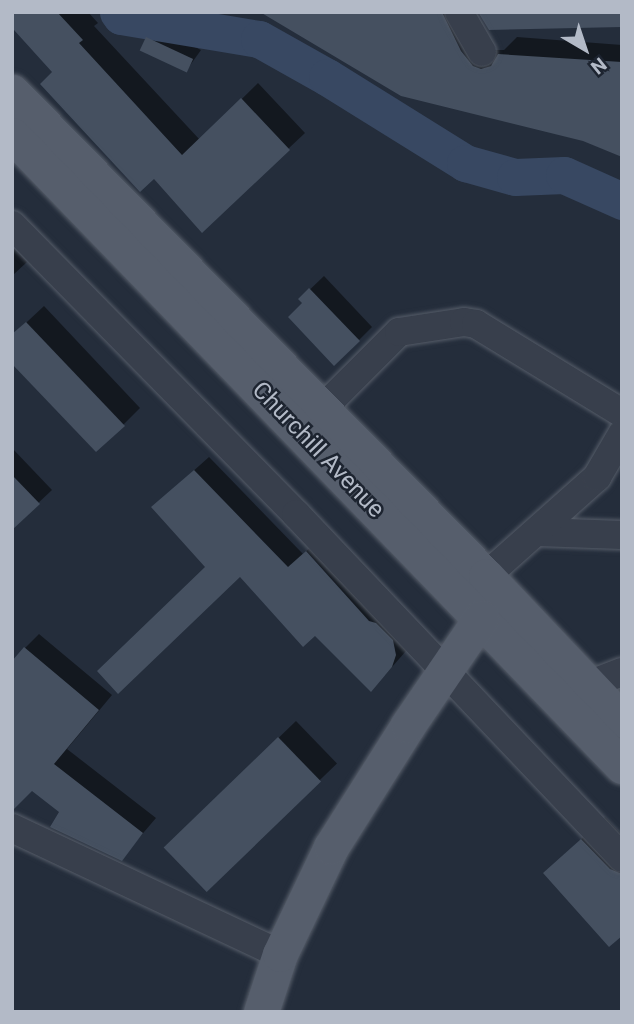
<!DOCTYPE html>
<style>
body{margin:0}
#map{position:relative;width:634px;height:1024px;overflow:hidden;background:#242d3b;font-family:Roboto,sans-serif}
div>[style]{position:absolute}
[style*='--x']{left:calc(var(--x)*1px);top:calc(var(--y)*1px);width:calc(var(--w)*1px);rotate:calc(var(--a)*1deg)}
.shadow>*{inset:0;background:#0007;transform-origin:0 0}
.river>*{height:37px;margin:-18.5px;padding:0 18.5px;transform-origin:18.5px;border-radius:18.5px;background:#384862}
.building>*{inset:0;background:#455060;transform-origin:0 0}
.roads{filter:drop-shadow(0 0 2px #565d69) drop-shadow(0 0 2px #565d69)}
.minor>*{height:28px;margin:-14px;padding:0 14px;transform-origin:14px;border-radius:14px;background:#383f4c}
.major>*{height:35px;margin:-17.5px;padding:0 17.5px;transform-origin:17.5px;border-radius:17.5px;background:#565e6c}
span{translate:-50% -50%;white-space:nowrap;text-align:center;line-height:1.15;-webkit-text-stroke:5px #1d2430;paint-order:stroke}
.street-label{font-size:24px;color:#b3bac7}
.frame{position:absolute;inset:0;border:14px solid #b3bac7;pointer-events:none}
.north{position:absolute;left:550px;top:14px;width:70px;height:70px;-webkit-text-stroke:5px #1d2430;paint-order:stroke;rotate:141deg;font-size:19px;font-weight:700;line-height:28px;text-align:center;color:#b3bac7}
.north::after{content:'';display:block;margin:auto;width:24px;height:32px;background:#b3bac7;clip-path:polygon(50% 0,100% 100%,50% 72%,0 100%)}
</style>
<div id="map">
<div class="shadow">
<i style="clip-path:polygon(12px 12px,88px 12px,98px 23px,94px 26px,200px 140px,258px 83px,305px 133px,202px 230px,12px 25px)"></i>
<i style="clip-path:polygon(263px 12px,466px 12px,492px 50px,504px 50px,517px 37px,622px 45px,622px 156px)"></i>
<i style="clip-path:polygon(157px 29px,201px 50px,186px 71px,142px 50px)"></i>
<i style="clip-path:polygon(12px 246px,27px 262px,12px 276px)"></i>
<i style="clip-path:polygon(324px 276px,372px 327px,359px 340px,300px 299px)"></i>
<i style="clip-path:polygon(44px 306px,140px 408px,123px 425px,12px 336px)"></i>
<i style="clip-path:polygon(12px 448px,52px 490px,17px 523px,12px 518px)"></i>
<i style="clip-path:polygon(209px 457px,303px 554px,321px 538px,409px 631px,406px 651px,385px 675px,315px 633px,240px 574px,208px 567px,153px 507px)"></i>
<i style="clip-path:polygon(39px 634px,112px 695px,67px 749px,156px 818px,121px 859px,61px 811px,25px 648px)"></i>
<i style="left:296px;top:721px;width:59px;height:182px;rotate:46deg"></i>
<i style="clip-path:polygon(605px 817px,622px 835px,622px 933px,545px 873px)"></i>
</div>
<div class="river">
<i style="--x:118;--y:12;--w:5;--a:53"></i>
<i style="--x:121;--y:16;--w:140;--a:9.5"></i>
<i style="--x:259;--y:39;--w:78;--a:29.2"></i>
<i style="--x:327;--y:77;--w:163;--a:31.9"></i>
<i style="--x:465;--y:163;--w:52;--a:15.6"></i>
<i style="--x:515;--y:177;--w:49;--a:-2.3"></i>
<i style="--x:564;--y:175;--w:64;--a:24.1"></i>
</div>
<div class="building">
<i style="clip-path:polygon(12px 12px,57px 12px,83px 40px,79px 43px,182px 155px,241px 98px,290px 150px,202px 233px,154px 179px,140px 192px,40px 84px,52px 72px,14px 30px)"></i>
<i style="clip-path:polygon(260px 12px,442px 12px,461px 51px,473px 66px,481px 69px,491px 66px,498px 54px,622px 62px,622px 157px,583px 141px,401px 96px)"></i>
<i style="clip-path:polygon(478px 12px,622px 12px,622px 27px,489px 30px)"></i>
<i style="left:146px;top:37px;width:52px;height:15px;rotate:25deg"></i>
<i style="clip-path:polygon(309px 288px,360px 341px,334px 366px,288px 317px,302px 303px,298px 299px)"></i>
<i style="clip-path:polygon(26px 322px,125px 426px,96px 452px,12px 364px,12px 334px)"></i>
<i style="clip-path:polygon(194px 470px,288px 567px,306px 551px,369px 621px,376px 623px,393px 640px,396px 655px,392px 667px,371px 692px,315px 636px,303px 647px,240px 577px,118px 694px,97px 671px,205px 567px,151px 507px)"></i>
<i style="clip-path:polygon(12px 475px,40px 504px,12px 530px)"></i>
<i style="clip-path:polygon(24px 647px,99px 710px,54px 764px,143px 833px,122px 861px,50px 827px,59px 812px,32px 791px,12px 811px,12px 661px)"></i>
<i style="left:278px;top:737px;width:62px;height:159px;rotate:46deg"></i>
<i style="clip-path:polygon(581px 839px,610px 869px,622px 874px,622px 936px,609px 947px,543px 873px)"></i>
</div>
<div class="roads">
<div class="minor">
<i style="--x:459;--y:12;--w:46;--a:60.1"></i>
<i style="--x:12;--y:225;--w:405;--a:45.5"></i>
<i style="--x:296;--y:514;--w:474;--a:46.5"></i>
<i style="--x:322;--y:409;--w:109;--a:-45"></i>
<i style="--x:399;--y:332;--w:66;--a:-8.7"></i>
<i style="--x:464;--y:322;--w:12;--a:9"></i>
<i style="--x:476;--y:324;--w:171;--a:31.4"></i>
<i style="--x:538;--y:532;--w:84;--a:2"></i>
<i style="--x:486;--y:576;--w:149;--a:-41.7"></i>
<i style="--x:597;--y:477;--w:50;--a:-59.8"></i>
<i style="--x:588;--y:685;--w:36;--a:-21"></i>
<i style="--x:12;--y:828;--w:296;--a:25.2"></i>
</div>
<div class="major">
<i style="--x:12;--y:92;--w:677;--a:45.6"></i>
<i style="--x:486;--y:576;--w:198;--a:46.6"></i>
<i style="--x:12;--y:135;--w:878;--a:45.97"></i>
<i style="--x:261;--y:1012;--w:61;--a:-71.9"></i>
<i style="--x:280;--y:954;--w:119;--a:-64.5"></i>
<i style="--x:331;--y:847;--w:144;--a:-57.7"></i>
<i style="--x:408;--y:725;--w:130;--a:-55.7"></i>
</div>
</div>
<div class="street-label">
<span style="left:318px;top:450px;rotate:46deg">Churchill Avenue</span>
</div>
<div class="frame"></div>
<div class="north">N</div>
</div>
